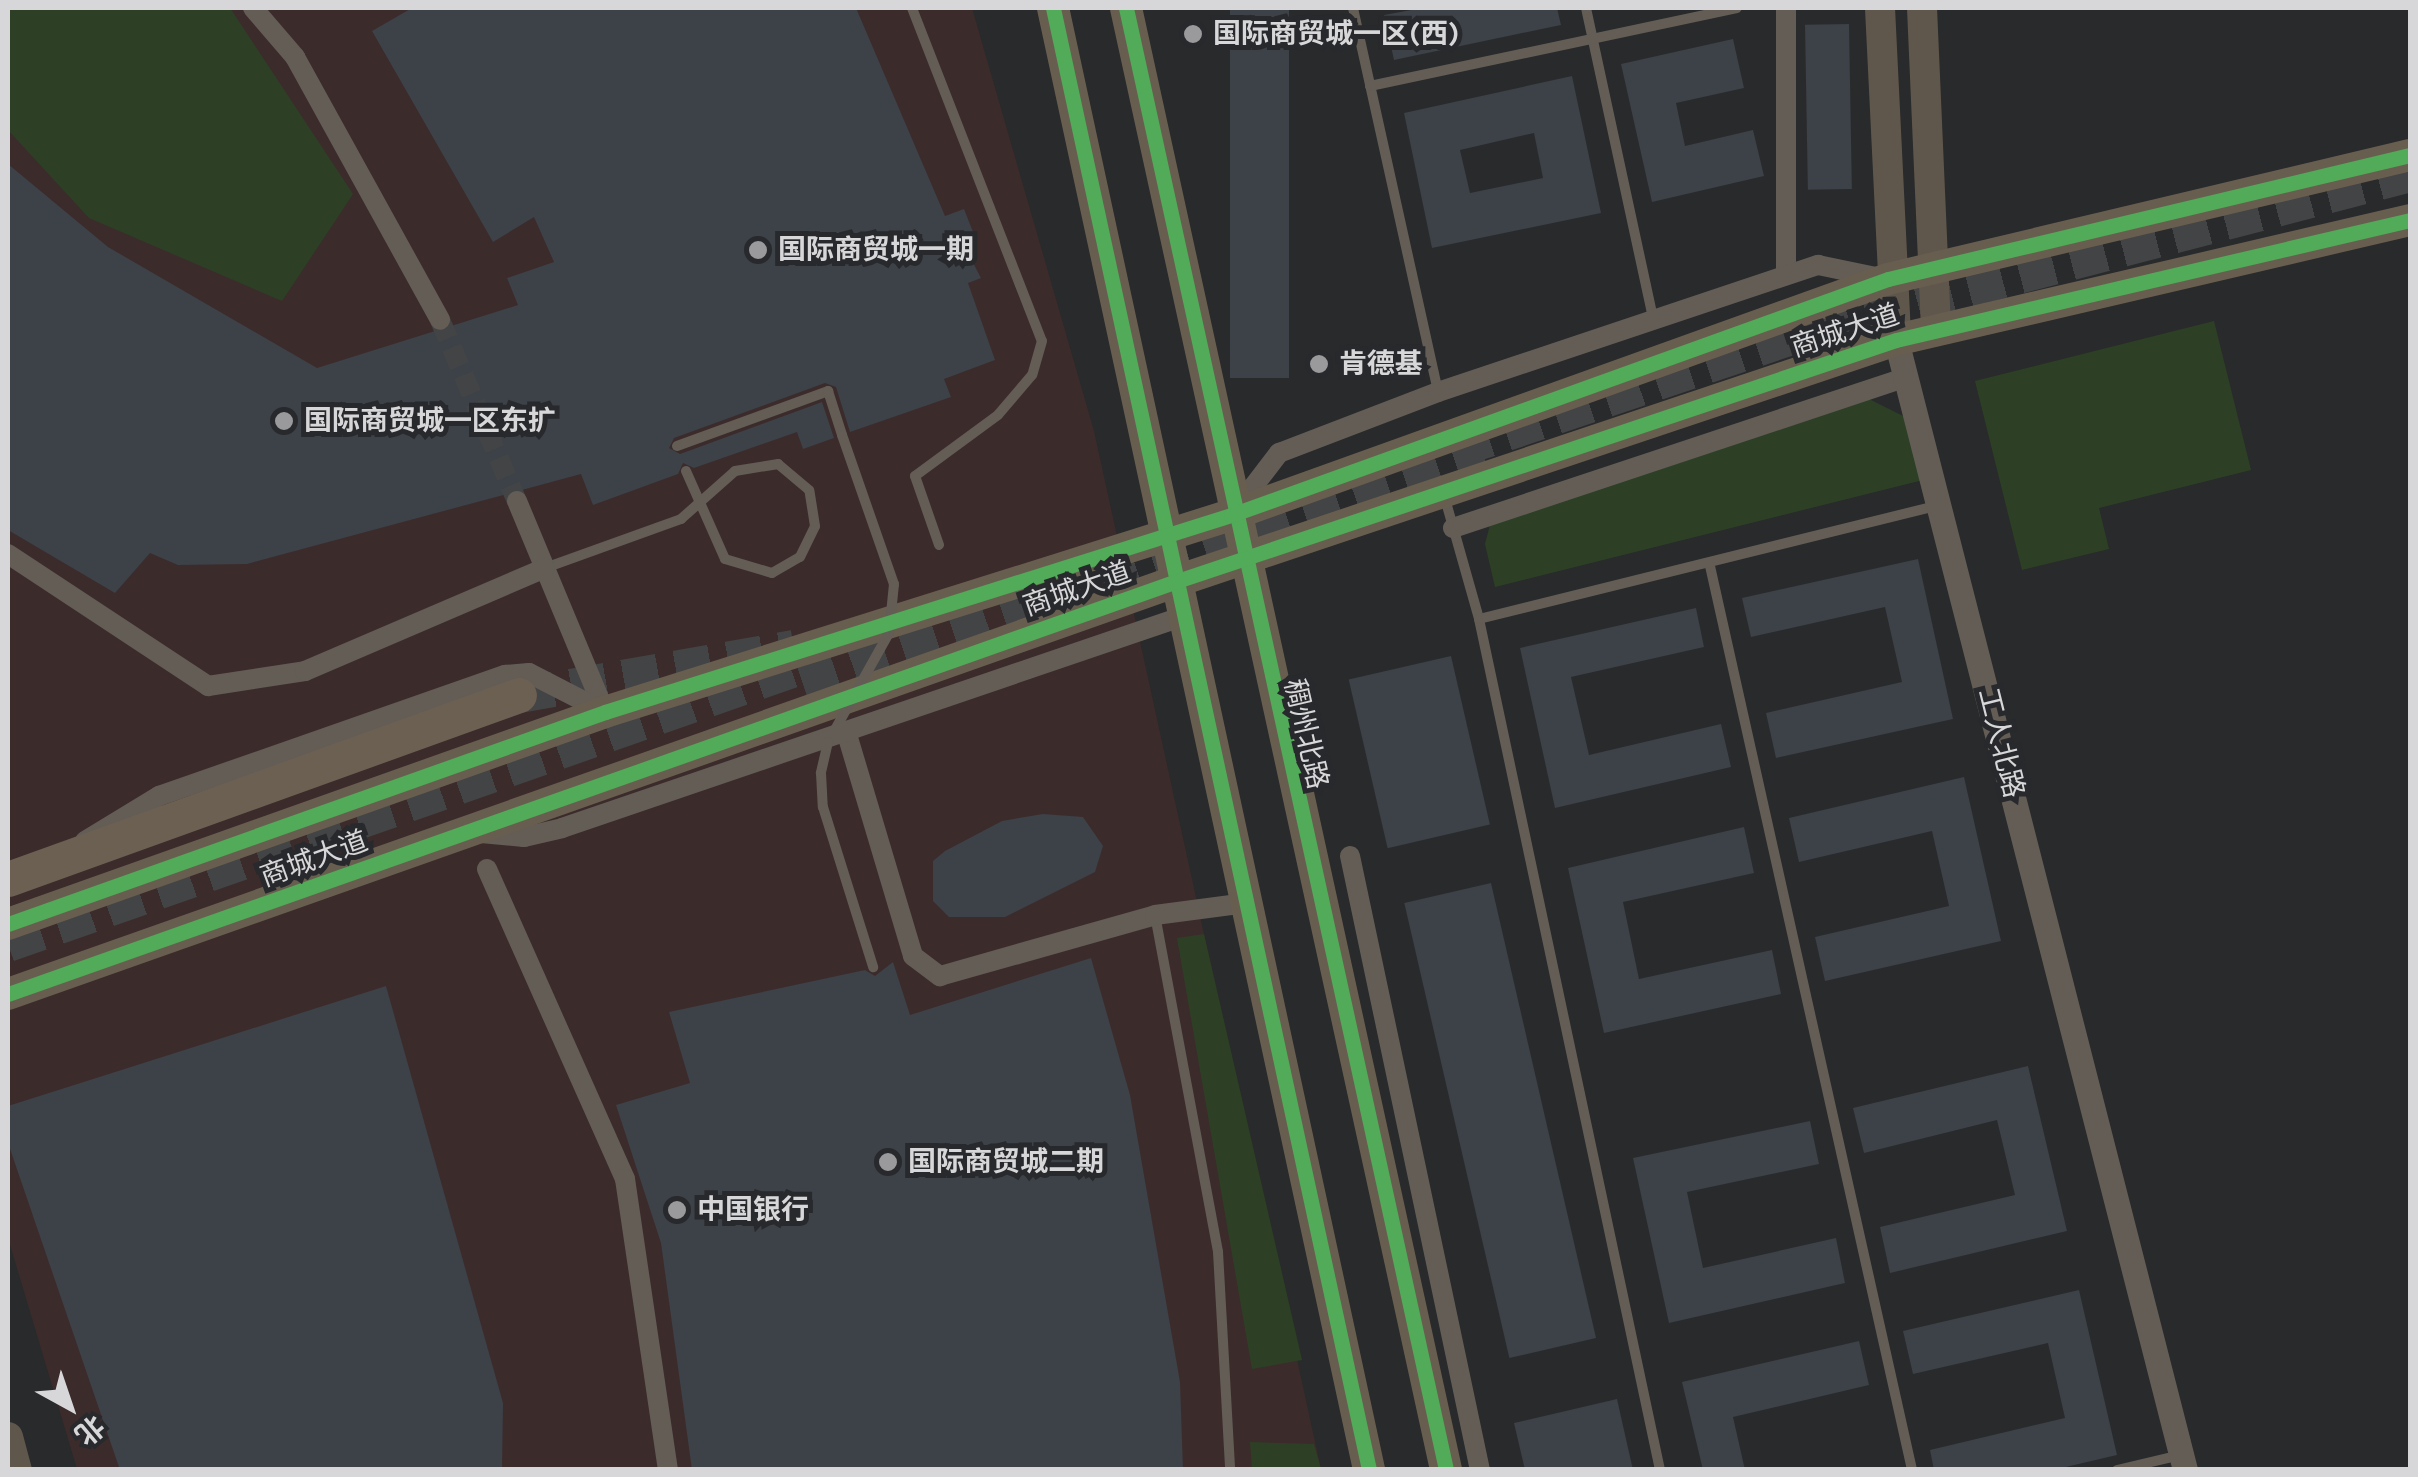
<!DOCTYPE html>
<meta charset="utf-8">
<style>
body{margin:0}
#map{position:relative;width:2418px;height:1477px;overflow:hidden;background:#292a2b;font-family:Karla,"Noto Sans SC",sans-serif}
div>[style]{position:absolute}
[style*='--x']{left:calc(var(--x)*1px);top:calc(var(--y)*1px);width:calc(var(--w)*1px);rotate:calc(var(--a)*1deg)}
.commercial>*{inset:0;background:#3c2b2b}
.green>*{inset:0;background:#2d4025}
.building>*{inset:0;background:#3d4148;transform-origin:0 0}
.minor-tunnel>*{height:20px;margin-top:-10px;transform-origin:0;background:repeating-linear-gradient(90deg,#434445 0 20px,transparent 0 30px)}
.trunk-tunnel>*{height:35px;margin-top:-17.5px;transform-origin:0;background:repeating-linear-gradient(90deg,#434445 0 35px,transparent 0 53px)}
.service>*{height:10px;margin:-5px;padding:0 5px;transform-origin:5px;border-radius:5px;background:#635d56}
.minor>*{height:20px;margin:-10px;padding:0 10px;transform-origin:10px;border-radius:10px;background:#635d56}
.tertiary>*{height:25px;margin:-12.5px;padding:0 12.5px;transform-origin:12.5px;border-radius:12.5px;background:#635d56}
.secondary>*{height:30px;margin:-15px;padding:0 15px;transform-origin:15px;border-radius:15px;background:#60574c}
.primary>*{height:32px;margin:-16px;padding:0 16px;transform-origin:16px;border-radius:16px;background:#685e50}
.trunk>*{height:35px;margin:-17.5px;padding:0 17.5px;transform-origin:17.5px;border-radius:17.5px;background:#6c6052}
.service-bridge>*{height:10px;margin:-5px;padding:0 5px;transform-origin:5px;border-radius:5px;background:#635d56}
.cycleway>*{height:15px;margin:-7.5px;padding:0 7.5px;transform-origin:7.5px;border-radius:7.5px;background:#51ab58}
.dots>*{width:28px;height:28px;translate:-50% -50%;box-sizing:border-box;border:5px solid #28292c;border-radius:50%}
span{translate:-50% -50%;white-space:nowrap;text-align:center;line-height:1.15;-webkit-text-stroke:10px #28292c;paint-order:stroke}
.poi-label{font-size:28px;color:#d7d7d9;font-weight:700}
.left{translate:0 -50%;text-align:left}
.street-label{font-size:28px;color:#d7d7d9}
.frame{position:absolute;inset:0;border:10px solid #d7d7d9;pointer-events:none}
.north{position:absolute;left:20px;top:1357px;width:100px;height:100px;-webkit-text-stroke:8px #28292c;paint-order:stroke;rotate:140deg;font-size:28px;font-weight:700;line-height:40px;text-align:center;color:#d7d7d9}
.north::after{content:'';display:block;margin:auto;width:35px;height:45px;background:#d7d7d9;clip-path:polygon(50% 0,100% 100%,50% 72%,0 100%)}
</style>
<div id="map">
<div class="commercial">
<i style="clip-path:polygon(8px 8px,972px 8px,1094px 431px,1321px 1469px,77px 1469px,8px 1238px)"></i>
</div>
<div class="green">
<i style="clip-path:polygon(8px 8px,230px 8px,353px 194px,282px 301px,89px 218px,8px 130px)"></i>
<i style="clip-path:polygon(2214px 321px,2251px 470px,2099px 508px,2109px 549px,2022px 570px,1975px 381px)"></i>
<i style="clip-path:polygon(1867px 398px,1907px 418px,1927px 479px,1495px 587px,1485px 544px,1491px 521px)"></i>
<i style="clip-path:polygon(1204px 934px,1302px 1360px,1252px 1369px,1177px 938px)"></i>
<i style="clip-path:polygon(1250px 1442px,1314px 1444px,1321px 1469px,1252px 1469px)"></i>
</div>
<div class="building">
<i style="clip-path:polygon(412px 8px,856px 8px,945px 216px,964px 209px,973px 232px,959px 236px,981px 278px,968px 283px,995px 360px,944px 379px,951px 397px,850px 432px,836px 387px,825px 383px,674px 438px,669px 448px,680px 454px,822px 402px,834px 438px,803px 449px,797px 432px,694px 468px,683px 463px,678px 474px,593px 505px,581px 474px,247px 564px,178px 565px,150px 553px,115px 593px,8px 530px,8px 164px,108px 247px,317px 368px,518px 305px,507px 278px,554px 262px,534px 217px,493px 242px,372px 31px)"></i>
<i style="left:1230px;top:8px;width:59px;height:370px"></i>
<i style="clip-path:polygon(1422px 8px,1557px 8px,1561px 25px,1394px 60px,1384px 15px)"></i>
<i style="left:1849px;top:24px;width:165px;height:44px;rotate:89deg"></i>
<i style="clip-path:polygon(1733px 39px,1744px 88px,1676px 103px,1685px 146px,1753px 130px,1764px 176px,1652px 202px,1621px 64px)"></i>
<i style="clip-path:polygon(evenodd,1572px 76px,1601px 213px,1432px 248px,1404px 113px,1572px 76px,1534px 133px,1543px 178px,1470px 193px,1460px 150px,1534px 133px)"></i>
<i style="clip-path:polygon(1918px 559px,1953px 719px,1776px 758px,1766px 713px,1902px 682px,1885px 607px,1751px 637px,1742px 598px)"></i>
<i style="clip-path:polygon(1696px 608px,1704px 647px,1571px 677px,1589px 755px,1721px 724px,1731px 767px,1555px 808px,1520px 648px)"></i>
<i style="left:1451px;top:656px;width:173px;height:105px;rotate:77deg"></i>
<i style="clip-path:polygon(1964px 777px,2001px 941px,1825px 981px,1815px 937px,1949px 906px,1932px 831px,1799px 862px,1789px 818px)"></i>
<i style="clip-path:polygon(1043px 814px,1083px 817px,1103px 846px,1095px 872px,1005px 917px,949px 917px,933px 901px,933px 861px,945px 851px,1002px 821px)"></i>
<i style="clip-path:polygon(1744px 827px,1754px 873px,1623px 902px,1639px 979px,1772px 950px,1781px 994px,1604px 1033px,1568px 868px)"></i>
<i style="left:1491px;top:883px;width:467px;height:89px;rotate:77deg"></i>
<i style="clip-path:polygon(1091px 958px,1130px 1095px,1180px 1382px,1183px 1470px,692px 1470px,661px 1243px,616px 1105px,690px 1083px,669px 1012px,865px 970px,875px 976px,893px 962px,910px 1015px)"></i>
<i style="clip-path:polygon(386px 986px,503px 1403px,502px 1470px,120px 1470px,8px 1143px,8px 1106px)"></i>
<i style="clip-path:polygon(2028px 1066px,2067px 1231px,1890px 1273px,1880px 1227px,2015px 1195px,1997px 1120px,1864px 1153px,1853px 1108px)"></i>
<i style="clip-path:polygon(1810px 1121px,1819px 1164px,1687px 1192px,1703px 1268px,1836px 1238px,1845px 1283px,1669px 1323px,1633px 1158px)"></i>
<i style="clip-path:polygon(2079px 1290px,2117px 1455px,2053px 1470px,1934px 1470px,1930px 1450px,2065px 1418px,2048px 1343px,1913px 1374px,1903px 1331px)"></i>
<i style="clip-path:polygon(1859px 1341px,1869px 1385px,1733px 1417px,1745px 1470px,1703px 1470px,1682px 1382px)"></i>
<i style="clip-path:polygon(1617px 1399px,1633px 1470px,1525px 1470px,1514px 1423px)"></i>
</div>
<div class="minor-tunnel">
<i style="--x:440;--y:320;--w:197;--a:67"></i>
</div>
<div class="trunk-tunnel">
<i style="--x:1456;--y:450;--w:379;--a:-18.6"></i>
<i style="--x:1815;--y:329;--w:615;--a:-14.6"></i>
<i style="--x:803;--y:684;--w:718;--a:-18.69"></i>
<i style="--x:519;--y:695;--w:279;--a:-9.9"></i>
<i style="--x:8;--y:944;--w:863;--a:-19.27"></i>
</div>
<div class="service">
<i style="--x:912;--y:8;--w:357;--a:68.7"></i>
<i style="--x:1042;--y:341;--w:35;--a:106"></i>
<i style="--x:1032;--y:375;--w:52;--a:130.4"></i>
<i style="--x:998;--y:415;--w:103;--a:143.7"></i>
<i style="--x:915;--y:476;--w:73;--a:70.8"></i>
<i style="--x:1353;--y:8;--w:392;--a:77.5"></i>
<i style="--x:1586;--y:8;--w:318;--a:77.8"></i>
<i style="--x:1370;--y:86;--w:375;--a:-12"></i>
<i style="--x:677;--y:446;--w:161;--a:-20"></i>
<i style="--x:828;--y:391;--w:46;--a:72.3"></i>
<i style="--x:1444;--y:495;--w:129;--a:74.2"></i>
<i style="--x:1479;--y:619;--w:870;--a:77.99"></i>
<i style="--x:1710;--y:566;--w:926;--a:77.4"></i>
<i style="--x:545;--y:568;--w:145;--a:-19.8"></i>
<i style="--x:681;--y:519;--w:72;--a:-41.6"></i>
<i style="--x:735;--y:471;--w:44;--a:-9.2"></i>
<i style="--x:1479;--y:619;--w:470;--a:-13.9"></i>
<i style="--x:1155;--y:915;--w:343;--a:79.4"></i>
<i style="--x:1218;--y:1252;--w:218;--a:86.8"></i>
<i style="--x:2117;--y:1470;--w:66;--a:-13.2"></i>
</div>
<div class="minor">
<i style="--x:253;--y:8;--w:65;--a:49.4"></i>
<i style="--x:295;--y:57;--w:300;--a:61.1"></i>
<i style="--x:1786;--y:8;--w:267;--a:90"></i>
<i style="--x:517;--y:501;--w:229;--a:67.4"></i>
<i style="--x:1233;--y:513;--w:76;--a:-52.5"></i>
<i style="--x:1279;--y:453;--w:170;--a:-21"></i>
<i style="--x:1438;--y:392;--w:401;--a:-18.5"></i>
<i style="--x:1818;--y:265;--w:64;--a:11.7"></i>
<i style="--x:1453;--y:528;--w:478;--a:-18.4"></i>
<i style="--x:8;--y:554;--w:240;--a:33.4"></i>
<i style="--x:208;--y:686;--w:98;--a:-8.8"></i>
<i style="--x:305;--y:671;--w:261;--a:-23.2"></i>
<i style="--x:846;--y:731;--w:235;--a:73.4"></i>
<i style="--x:913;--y:956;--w:34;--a:37"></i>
<i style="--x:940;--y:976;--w:223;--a:-15.8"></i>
<i style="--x:1155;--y:915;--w:92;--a:-7.5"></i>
<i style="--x:481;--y:833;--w:43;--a:5.3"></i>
<i style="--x:524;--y:837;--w:39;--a:-13"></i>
<i style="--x:562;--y:828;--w:654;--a:-18.82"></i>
<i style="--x:85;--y:841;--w:87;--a:-31.3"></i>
<i style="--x:159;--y:796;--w:367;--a:-19.3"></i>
<i style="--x:505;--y:675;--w:24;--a:-5"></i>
<i style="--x:529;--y:673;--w:85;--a:27.2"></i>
<i style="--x:1350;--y:856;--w:628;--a:78.05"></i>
<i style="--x:487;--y:869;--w:339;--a:66"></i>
<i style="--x:625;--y:1179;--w:294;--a:81.6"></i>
</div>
<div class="tertiary">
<i style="--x:1896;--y:340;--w:1166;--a:75.65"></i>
</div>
<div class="secondary">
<i style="--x:1880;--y:8;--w:332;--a:87.2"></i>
<i style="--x:1922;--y:8;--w:320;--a:87.5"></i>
<i style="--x:8;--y:1437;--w:34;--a:75"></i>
</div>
<div class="primary">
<i style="--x:1053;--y:8;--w:1496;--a:77.8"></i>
<i style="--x:1126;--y:8;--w:1497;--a:77.65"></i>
<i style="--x:8;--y:924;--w:634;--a:-19.55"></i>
<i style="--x:605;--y:712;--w:656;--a:-17.47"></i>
<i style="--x:1231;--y:515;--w:698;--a:-19.76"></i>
<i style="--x:1888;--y:279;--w:537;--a:-13.36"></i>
<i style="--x:8;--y:994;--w:1237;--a:-19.46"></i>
<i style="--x:1174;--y:582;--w:761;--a:-18.53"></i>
<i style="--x:1896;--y:340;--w:528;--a:-13.14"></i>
</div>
<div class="trunk">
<i style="--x:8;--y:879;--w:543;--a:-19.8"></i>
</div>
<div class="service-bridge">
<i style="--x:842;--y:435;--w:158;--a:70.8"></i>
<i style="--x:894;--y:584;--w:49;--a:95.8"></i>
<i style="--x:889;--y:633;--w:125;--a:119.2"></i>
<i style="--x:828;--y:742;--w:32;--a:103"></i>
<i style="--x:821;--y:773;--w:34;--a:87"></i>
<i style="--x:823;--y:807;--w:168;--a:72.6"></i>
<i style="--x:686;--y:471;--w:96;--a:66.1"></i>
<i style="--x:725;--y:559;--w:49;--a:16.6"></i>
<i style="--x:772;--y:573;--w:32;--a:-30"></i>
<i style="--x:800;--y:557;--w:34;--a:-64"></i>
<i style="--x:815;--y:526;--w:36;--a:-99"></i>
<i style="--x:809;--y:490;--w:40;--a:-140"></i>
</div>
<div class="cycleway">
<i style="--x:1053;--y:8;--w:1496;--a:77.8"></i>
<i style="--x:1126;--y:8;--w:1497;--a:77.65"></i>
<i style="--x:8;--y:924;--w:634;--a:-19.55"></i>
<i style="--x:605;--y:712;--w:656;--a:-17.47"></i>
<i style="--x:1231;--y:515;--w:698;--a:-19.76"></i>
<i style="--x:1888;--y:279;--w:537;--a:-13.36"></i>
<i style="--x:8;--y:994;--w:1237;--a:-19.46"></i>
<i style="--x:1174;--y:582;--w:761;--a:-18.53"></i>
<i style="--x:1896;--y:340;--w:528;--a:-13.14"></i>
</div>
<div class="dots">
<i style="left:1193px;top:34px;background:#9a9a9c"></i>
<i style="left:758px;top:250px;background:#9a9a9c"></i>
<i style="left:1319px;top:364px;background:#9a9a9c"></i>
<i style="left:284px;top:421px;background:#9a9a9c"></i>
<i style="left:888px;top:1162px;background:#9a9a9c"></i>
<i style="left:677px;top:1210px;background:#9a9a9c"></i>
</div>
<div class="poi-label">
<span class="left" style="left:1213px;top:34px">国际商贸城一区(西)</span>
<span class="left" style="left:778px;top:250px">国际商贸城一期</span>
<span class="left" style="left:1339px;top:364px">肯德基</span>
<span class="left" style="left:304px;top:421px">国际商贸城一区东扩</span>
<span class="left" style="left:908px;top:1162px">国际商贸城二期</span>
<span class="left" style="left:697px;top:1210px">中国银行</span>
</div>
<div class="street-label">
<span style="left:1845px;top:331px;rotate:-18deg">商城大道</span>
<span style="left:1077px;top:589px;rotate:-19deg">商城大道</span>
<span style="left:1306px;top:734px;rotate:77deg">稠州北路</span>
<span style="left:2001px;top:743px;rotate:76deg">工人北路</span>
<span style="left:314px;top:859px;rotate:-20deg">商城大道</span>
</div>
<div class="frame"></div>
<div class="north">北</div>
</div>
